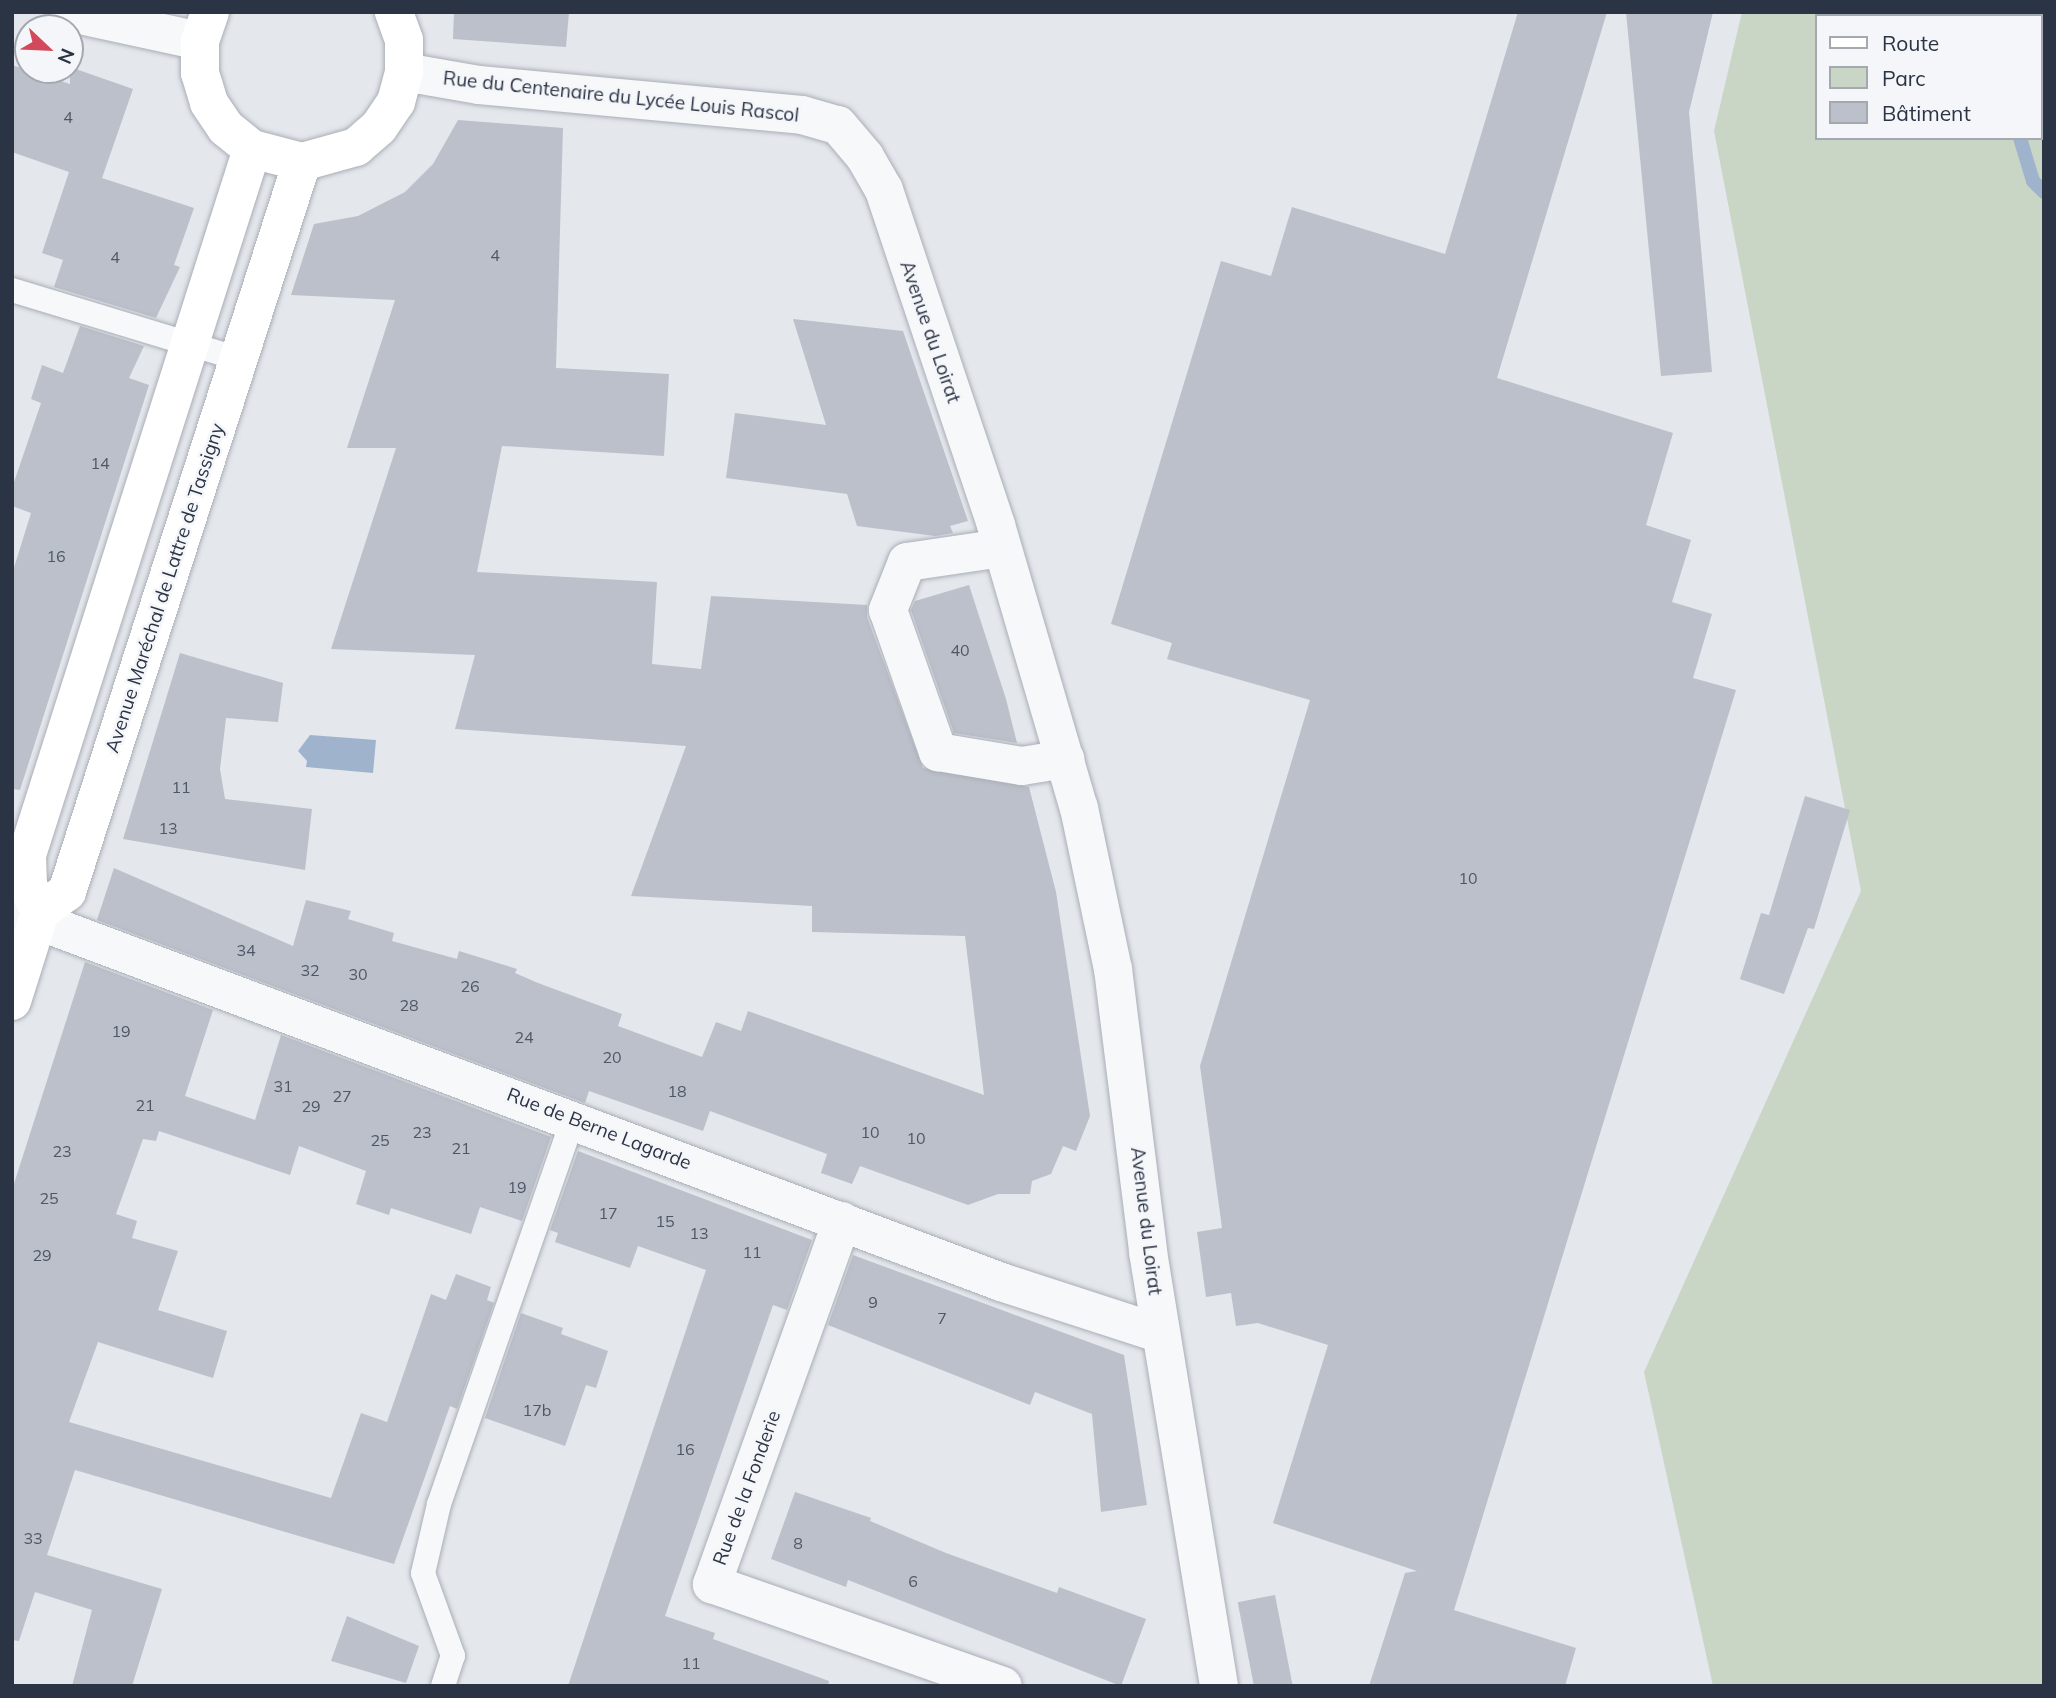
<!DOCTYPE html>
<meta charset="utf-8">
<style>
body{margin:0}
#map{position:relative;width:2056px;height:1698px;overflow:hidden;background:#e4e7ec;font-family:Mulish,sans-serif}
div>[style]{position:absolute}
[style*='--x']{left:calc(var(--x)*1px);top:calc(var(--y)*1px);width:calc(var(--w)*1px);rotate:calc(var(--a)*1deg)}
.green>*{inset:0;background:#c9d6c5}
.water>*{inset:0;background:#9fb4cc}
.stream>*{height:14px;margin:-7px;padding:0 7px;transform-origin:7px;border-radius:7px;background:#9fb4cc}
.building>*{inset:0;background:#bbc0ca;transform-origin:0 0}
.roads{filter:drop-shadow(0 0 2px #a9aeb7) drop-shadow(0 0 2px #a9aeb7)}
.lane>*{height:24px;margin:-12px;padding:0 12px;transform-origin:12px;border-radius:12px;background:#f7f8fa}
.street>*{height:38px;margin:-19px;padding:0 19px;transform-origin:19px;border-radius:19px;background:#f7f8fa}
.primary>*{height:38px;margin:-19px;padding:0 19px;transform-origin:19px;border-radius:19px;background:#fff}
span{translate:-50% -50%;white-space:nowrap;text-align:center;line-height:1.15;-webkit-text-stroke:5px #f4f6f9;paint-order:stroke}
.number-label{font-size:16px;color:#4f5766}
.number-label span{-webkit-text-stroke-width:0}
.street-label{font-size:19px;color:#2b3445}
.frame{position:absolute;inset:0;border:14px solid #2b3445;pointer-events:none}
.legend{position:absolute;left:1815px;top:14px;width:228px;height:126px;box-sizing:border-box;background:#f4f6f9;border:2px solid #a4a8b1;margin:0;padding:9px 12px;list-style:none;font-size:21px;color:#2b3445}
.legend li{display:flex;align-items:center;gap:14px;height:35px}
.legend b{width:35px;border:2px solid #a4a8b1}
.north{position:absolute;left:14px;top:14px;width:70px;height:70px;box-sizing:border-box;background:#f4f6f9;border:2px solid #a4a8b1;border-radius:50%;rotate:113deg;font-size:19px;font-weight:700;line-height:28px;text-align:center;color:#2b3445}
.north::after{content:'';display:block;margin:auto;width:24px;height:32px;background:#d1495b;clip-path:polygon(50% 0,100% 100%,50% 72%,0 100%)}
</style>
<div id="map">
<div class="green">
<i style="clip-path:polygon(evenodd,1742px 12px,2044px 12px,2044px 1686px,1713px 1686px,1644px 1372px,1861px 891px,1714px 131px,1742px 12px,1816px 16px,2040px 16px,2040px 138px,1816px 138px,1816px 16px)"></i>
</div>
<div class="water">
<i style="clip-path:polygon(310px 735px,376px 740px,373px 773px,306px 767px,307px 761px,298px 751px)"></i>
</div>
<div class="stream">
<i style="--x:2017;--y:16;--w:4;--a:-76"></i>
<i style="--x:2020;--y:138;--w:45;--a:73.2"></i>
<i style="--x:2033;--y:181;--w:16;--a:45"></i>
</div>
<div class="building">
<i style="clip-path:polygon(454px 12px,569px 12px,566px 47px,453px 39px)"></i>
<i style="clip-path:polygon(1518px 12px,1607px 12px,1497px 378px,1673px 433px,1646px 525px,1691px 540px,1672px 602px,1712px 614px,1693px 678px,1736px 690px,1454px 1610px,1576px 1648px,1565px 1686px,1369px 1686px,1405px 1573px,1417px 1571px,1273px 1523px,1328px 1345px,1258px 1323px,1236px 1326px,1231px 1293px,1206px 1297px,1197px 1232px,1222px 1228px,1200px 1066px,1310px 700px,1167px 659px,1172px 643px,1111px 624px,1221px 261px,1271px 276px,1292px 207px,1445px 254px)"></i>
<i style="clip-path:polygon(1626px 12px,1713px 12px,1689px 112px,1712px 372px,1661px 376px)"></i>
<i style="clip-path:polygon(12px 65px,70px 84px,70px 67px,133px 89px,102px 178px,194px 208px,174px 265px,180px 267px,156px 318px,54px 287px,63px 260px,42px 253px,69px 172px,12px 152px)"></i>
<i style="clip-path:polygon(458px 120px,563px 128px,556px 368px,669px 374px,664px 456px,502px 446px,477px 572px,657px 582px,652px 664px,701px 669px,711px 596px,867px 605px,867px 617px,923px 768px,1029px 787px,1056px 892px,1090px 1116px,1076px 1151px,1063px 1146px,1051px 1174px,1032px 1181px,1030px 1194px,998px 1194px,968px 1205px,860px 1166px,852px 1184px,821px 1173px,827px 1154px,710px 1111px,703px 1131px,589px 1091px,585px 1103px,97px 920px,114px 868px,293px 946px,306px 900px,351px 911px,348px 919px,394px 933px,392px 941px,457px 959px,459px 951px,517px 969px,515px 973px,538px 983px,622px 1014px,618px 1026px,702px 1057px,716px 1022px,741px 1031px,748px 1011px,984px 1095px,965px 936px,812px 932px,812px 906px,631px 896px,686px 746px,455px 729px,475px 655px,331px 649px,396px 448px,347px 448px,395px 300px,291px 295px,314px 224px,358px 216px,405px 192px,433px 164px)"></i>
<i style="clip-path:polygon(793px 319px,903px 331px,968px 521px,950px 526px,953px 533px,935px 536px,857px 526px,847px 494px,726px 478px,735px 413px,826px 425px)"></i>
<i style="clip-path:polygon(80px 326px,144px 346px,129px 378px,149px 385px,20px 790px,12px 789px,12px 574px,31px 513px,12px 506px,12px 488px,41px 403px,31px 399px,42px 365px,63px 373px)"></i>
<i style="clip-path:polygon(969px 585px,1006px 699px,1017px 743px,954px 733px,911px 610px,915px 601px)"></i>
<i style="clip-path:polygon(180px 653px,283px 683px,278px 722px,226px 718px,220px 769px,225px 799px,312px 809px,305px 870px,123px 839px)"></i>
<i style="clip-path:polygon(1805px 796px,1850px 810px,1814px 929px,1808px 928px,1784px 994px,1740px 979px,1761px 913px,1769px 915px)"></i>
<i style="clip-path:polygon(85px 962px,213px 1010px,185px 1096px,255px 1120px,281px 1035px,551px 1137px,522px 1221px,480px 1207px,471px 1234px,391px 1208px,389px 1215px,356px 1204px,366px 1171px,299px 1146px,290px 1175px,159px 1131px,156px 1141px,143px 1139px,116px 1214px,137px 1221px,132px 1238px,178px 1251px,158px 1310px,227px 1331px,213px 1378px,98px 1342px,69px 1422px,331px 1498px,361px 1413px,387px 1422px,431px 1294px,446px 1300px,456px 1274px,491px 1287px,487px 1300px,494px 1303px,457px 1409px,450px 1406px,394px 1564px,75px 1470px,47px 1555px,162px 1589px,132px 1686px,72px 1686px,92px 1610px,35px 1592px,19px 1641px,12px 1640px,12px 1190px)"></i>
<i style="clip-path:polygon(578px 1151px,812px 1240px,787px 1310px,773px 1305px,665px 1616px,715px 1633px,713px 1639px,829px 1681px,828px 1686px,568px 1686px,706px 1270px,638px 1246px,630px 1268px,555px 1242px,558px 1233px,550px 1230px)"></i>
<i style="clip-path:polygon(853px 1255px,1124px 1355px,1147px 1505px,1101px 1512px,1092px 1414px,1035px 1392px,1030px 1405px,828px 1325px)"></i>
<i style="clip-path:polygon(521px 1313px,563px 1328px,561px 1334px,608px 1351px,596px 1388px,586px 1385px,565px 1446px,485px 1418px)"></i>
<i style="clip-path:polygon(795px 1492px,871px 1518px,870px 1521px,946px 1553px,1057px 1593px,1059px 1587px,1146px 1619px,1121px 1686px,848px 1580px,846px 1587px,771px 1559px)"></i>
<i style="left:1275px;top:1595px;width:93px;height:38px;rotate:79deg"></i>
<i style="clip-path:polygon(347px 1616px,419px 1646px,406px 1683px,331px 1661px)"></i>
</div>
<div class="roads">
<div class="lane">
<i style="--x:12;--y:290;--w:237;--a:16.9"></i>
<i style="--x:443;--y:1686;--w:32;--a:-72"></i>
<i style="--x:453;--y:1656;--w:88;--a:-109.9"></i>
<i style="--x:423;--y:1573;--w:71;--a:-76.9"></i>
<i style="--x:439;--y:1504;--w:407;--a:-70.8"></i>
</div>
<div class="street">
<i style="--x:66;--y:12;--w:137;--a:12.2"></i>
<i style="--x:404;--y:72;--w:76;--a:9.8"></i>
<i style="--x:479;--y:85;--w:324;--a:5.3"></i>
<i style="--x:802;--y:115;--w:37;--a:16"></i>
<i style="--x:838;--y:125;--w:42;--a:49.8"></i>
<i style="--x:865;--y:157;--w:38;--a:60"></i>
<i style="--x:884;--y:190;--w:353;--a:71.5"></i>
<i style="--x:996;--y:525;--w:295;--a:73.7"></i>
<i style="--x:1079;--y:808;--w:165;--a:78.1"></i>
<i style="--x:1113;--y:969;--w:285;--a:82.9"></i>
<i style="--x:1148;--y:1252;--w:440;--a:80.7"></i>
<i style="--x:1002;--y:548;--w:96;--a:171.6"></i>
<i style="--x:907;--y:562;--w:52;--a:111.6"></i>
<i style="--x:888;--y:610;--w:151;--a:70.6"></i>
<i style="--x:938;--y:752;--w:85;--a:9.5"></i>
<i style="--x:1022;--y:766;--w:44;--a:-9.2"></i>
<i style="--x:12;--y:911;--w:1056;--a:20.56"></i>
<i style="--x:1001;--y:1282;--w:168;--a:18"></i>
<i style="--x:842;--y:1221;--w:386;--a:109.7"></i>
<i style="--x:712;--y:1584;--w:308;--a:19.3"></i>
</div>
<div class="primary">
<i style="--x:210;--y:12;--w:31;--a:109"></i>
<i style="--x:200;--y:41;--w:32;--a:90"></i>
<i style="--x:200;--y:73;--w:31;--a:73"></i>
<i style="--x:209;--y:103;--w:30;--a:56"></i>
<i style="--x:226;--y:128;--w:33;--a:39"></i>
<i style="--x:252;--y:149;--w:52;--a:14.6"></i>
<i style="--x:302;--y:162;--w:56;--a:-15.5"></i>
<i style="--x:356;--y:147;--w:30;--a:-41"></i>
<i style="--x:379;--y:127;--w:30;--a:-56"></i>
<i style="--x:396;--y:102;--w:31;--a:-75"></i>
<i style="--x:404;--y:72;--w:32;--a:-90"></i>
<i style="--x:404;--y:40;--w:30;--a:-110"></i>
<i style="--x:40;--y:912;--w:30;--a:-114"></i>
<i style="--x:28;--y:885;--w:30;--a:-92"></i>
<i style="--x:27;--y:855;--w:741;--a:-72.32"></i>
<i style="--x:12;--y:1001;--w:93;--a:-72.5"></i>
<i style="--x:40;--y:912;--w:34;--a:-37"></i>
<i style="--x:67;--y:892;--w:767;--a:-72.16"></i>
</div>
</div>
<div class="number-label">
<span style="left:68px;top:117px">4</span>
<span style="left:495px;top:255px">4</span>
<span style="left:115px;top:257px">4</span>
<span style="left:100px;top:463px">14</span>
<span style="left:56px;top:556px">16</span>
<span style="left:960px;top:650px">40</span>
<span style="left:181px;top:787px">11</span>
<span style="left:168px;top:828px">13</span>
<span style="left:1468px;top:878px">10</span>
<span style="left:246px;top:950px">34</span>
<span style="left:310px;top:970px">32</span>
<span style="left:358px;top:974px">30</span>
<span style="left:470px;top:986px">26</span>
<span style="left:409px;top:1005px">28</span>
<span style="left:121px;top:1031px">19</span>
<span style="left:524px;top:1037px">24</span>
<span style="left:612px;top:1057px">20</span>
<span style="left:283px;top:1086px">31</span>
<span style="left:677px;top:1091px">18</span>
<span style="left:342px;top:1096px">27</span>
<span style="left:145px;top:1105px">21</span>
<span style="left:311px;top:1106px">29</span>
<span style="left:422px;top:1132px">23</span>
<span style="left:870px;top:1132px">10</span>
<span style="left:916px;top:1138px">10</span>
<span style="left:380px;top:1140px">25</span>
<span style="left:461px;top:1148px">21</span>
<span style="left:62px;top:1151px">23</span>
<span style="left:517px;top:1187px">19</span>
<span style="left:49px;top:1198px">25</span>
<span style="left:608px;top:1213px">17</span>
<span style="left:665px;top:1221px">15</span>
<span style="left:699px;top:1233px">13</span>
<span style="left:752px;top:1252px">11</span>
<span style="left:42px;top:1255px">29</span>
<span style="left:873px;top:1302px">9</span>
<span style="left:942px;top:1318px">7</span>
<span style="left:537px;top:1410px">17b</span>
<span style="left:685px;top:1449px">16</span>
<span style="left:33px;top:1538px">33</span>
<span style="left:798px;top:1543px">8</span>
<span style="left:913px;top:1581px">6</span>
<span style="left:691px;top:1663px">11</span>
</div>
<div class="street-label">
<span style="left:621px;top:97px;rotate:6deg">Rue du Centenaire du Lycée Louis Rascol</span>
<span style="left:930px;top:332px;rotate:71deg">Avenue du Loirat</span>
<span style="left:165px;top:588px;rotate:-72deg">Avenue Maréchal de Lattre de Tassigny</span>
<span style="left:599px;top:1129px;rotate:21deg">Rue de Berne Lagarde</span>
<span style="left:1146px;top:1221px;rotate:83deg">Avenue du Loirat</span>
<span style="left:747px;top:1488px;rotate:-70deg">Rue de la Fonderie</span>
</div>
<div class="frame"></div>
<ul class="legend">
<li><b style="height:9px;background:#fff"></b>Route</li>
<li><b style="height:19px;background:#c9d6c5"></b>Parc</li>
<li><b style="height:19px;background:#bbc0ca"></b>Bâtiment</li>
</ul>
<div class="north">N</div>
</div>
